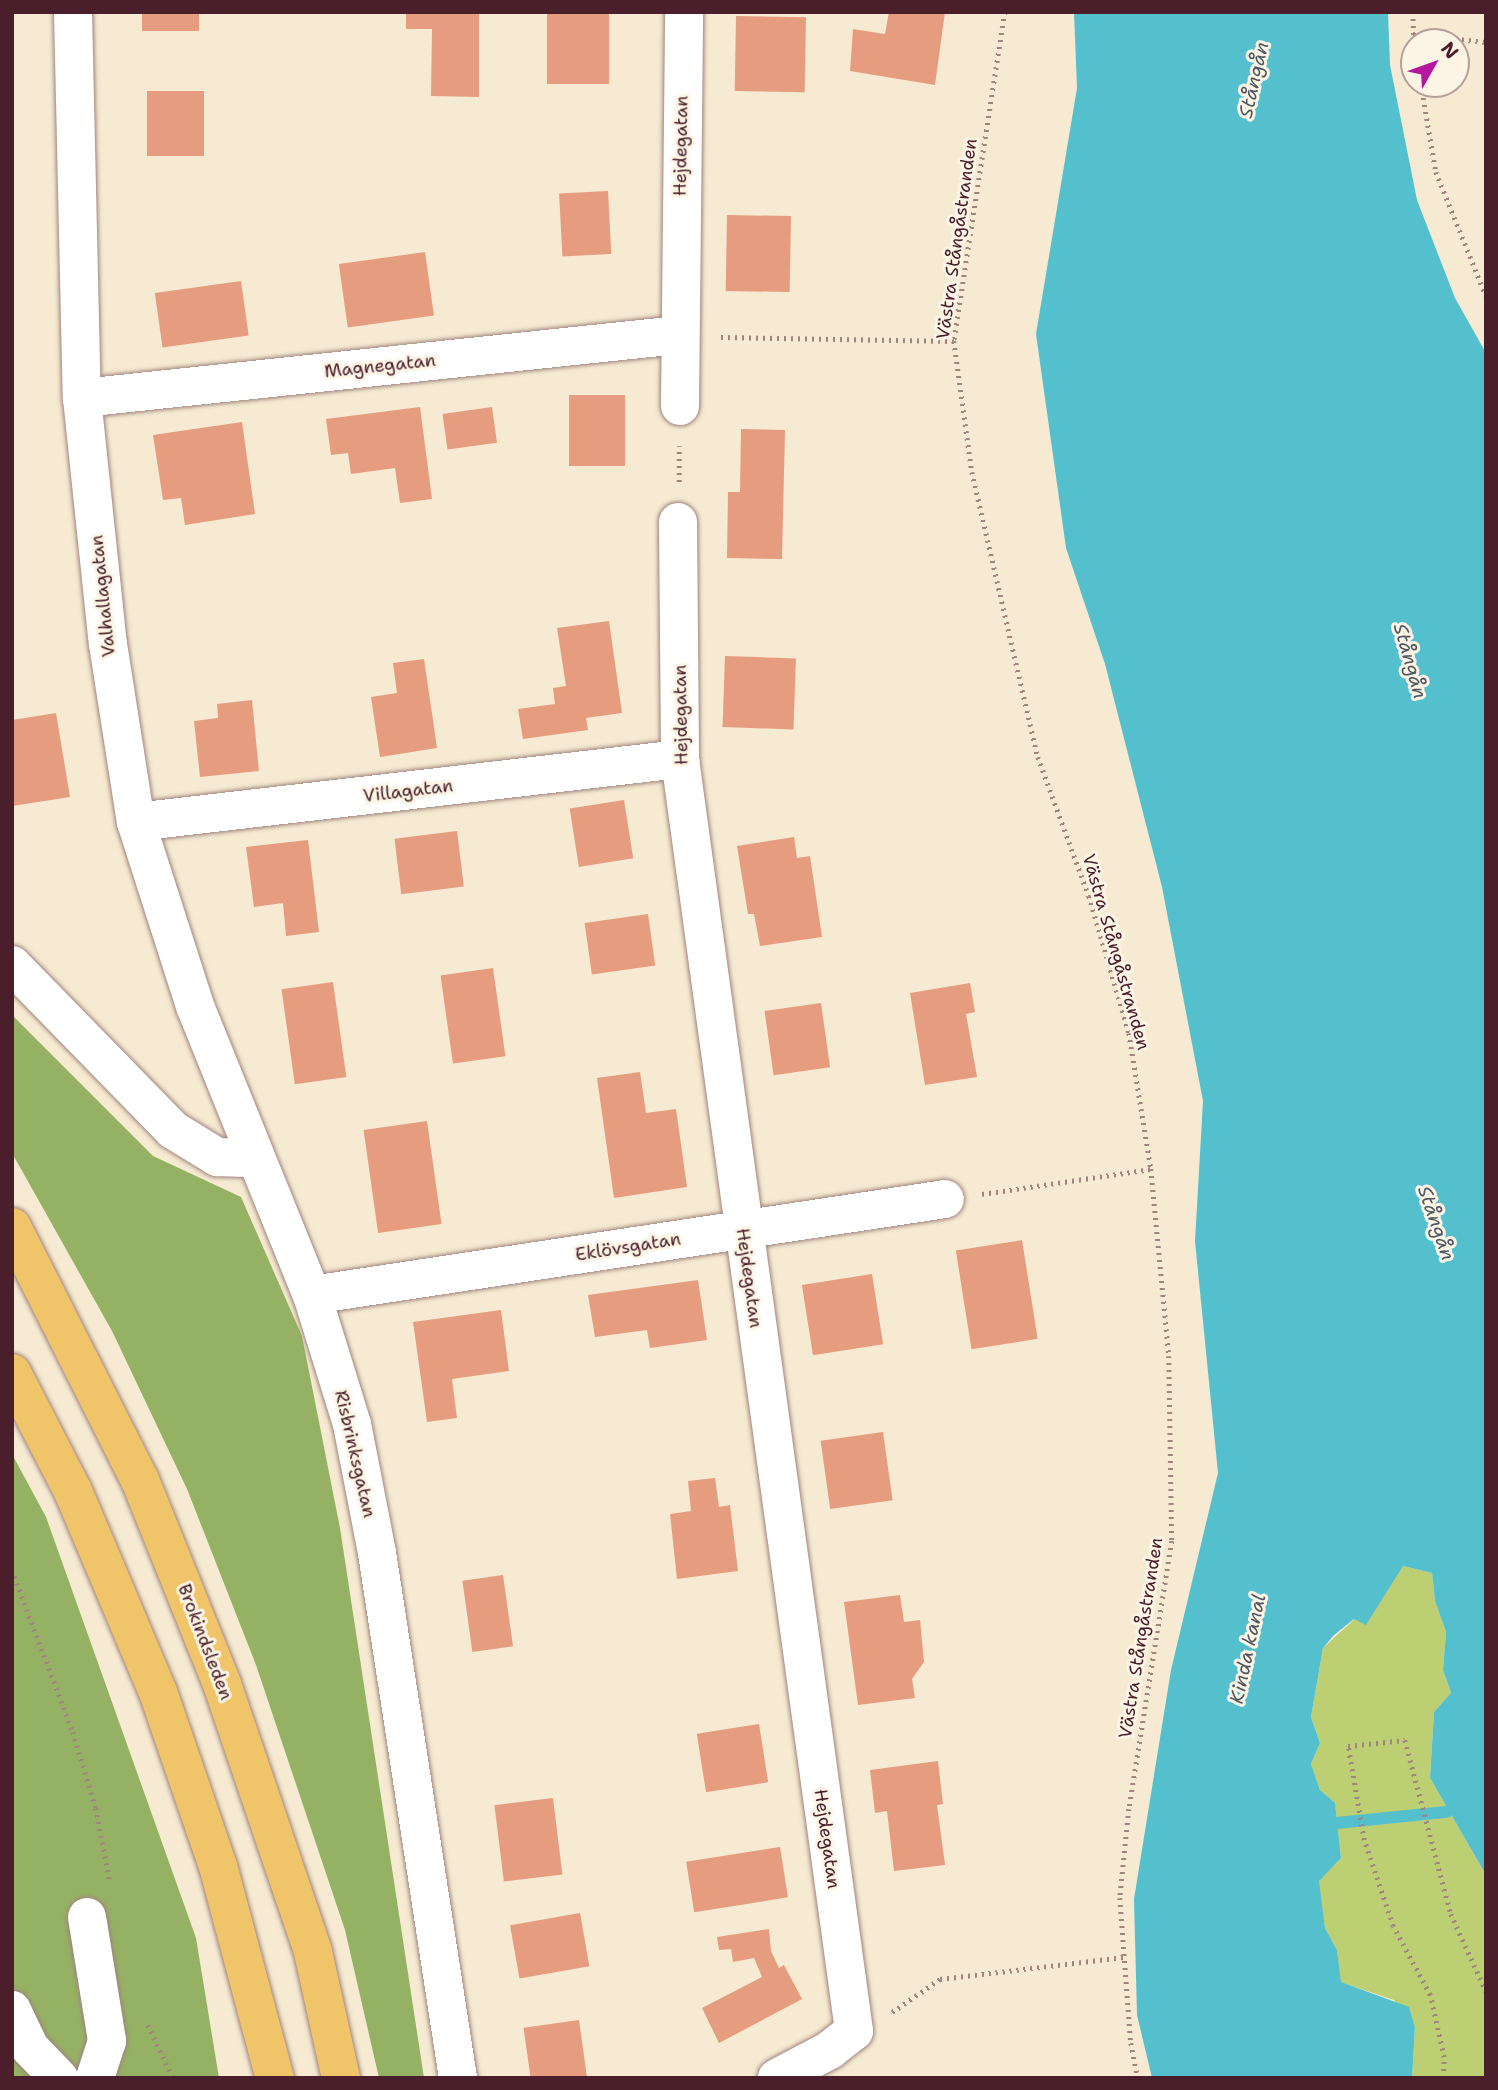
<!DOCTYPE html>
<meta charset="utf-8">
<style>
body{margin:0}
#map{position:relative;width:1498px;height:2090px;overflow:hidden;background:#f6ead2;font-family:"Shantell Sans",sans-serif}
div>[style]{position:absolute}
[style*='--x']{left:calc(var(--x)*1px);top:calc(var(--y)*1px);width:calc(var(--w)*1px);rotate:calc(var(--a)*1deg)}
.green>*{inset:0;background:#bccf72}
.forest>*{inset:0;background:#95b264}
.water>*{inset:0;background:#54c0ce}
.stream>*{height:12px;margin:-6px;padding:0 6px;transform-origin:6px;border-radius:6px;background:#54c0ce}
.building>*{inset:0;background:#e69c7e;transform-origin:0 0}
.path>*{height:4.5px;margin-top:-2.25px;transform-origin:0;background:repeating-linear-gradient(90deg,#a0847e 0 2px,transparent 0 7px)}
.roads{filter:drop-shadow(0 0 2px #a0847e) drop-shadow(0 0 2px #a0847e)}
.minor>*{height:38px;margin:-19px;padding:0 19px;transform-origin:19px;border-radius:19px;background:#fff}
.major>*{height:38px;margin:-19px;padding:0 19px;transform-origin:19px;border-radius:19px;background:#f0c469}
span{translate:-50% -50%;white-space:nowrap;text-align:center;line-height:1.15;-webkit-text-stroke:6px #fcf5e5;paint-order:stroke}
.street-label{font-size:18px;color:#4a1f2b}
.water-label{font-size:19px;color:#4e5764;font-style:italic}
.frame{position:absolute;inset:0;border:14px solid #4a1f2b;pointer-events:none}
.north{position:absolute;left:1400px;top:28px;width:70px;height:70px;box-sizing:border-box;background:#fcf5e5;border:2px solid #b59f9b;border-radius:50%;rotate:50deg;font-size:19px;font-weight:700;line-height:28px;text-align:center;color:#4a1f2b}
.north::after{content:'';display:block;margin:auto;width:24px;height:32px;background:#b5179e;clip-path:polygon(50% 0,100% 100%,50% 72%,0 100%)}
</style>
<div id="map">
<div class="green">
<i style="clip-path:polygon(1403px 1566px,1432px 1573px,1435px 1601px,1446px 1632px,1443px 1670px,1451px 1693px,1434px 1712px,1430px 1778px,1486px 1875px,1486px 2078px,1412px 2078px,1415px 2028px,1394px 2000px,1340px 1982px,1337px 1950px,1325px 1928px,1318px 1881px,1341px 1858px,1335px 1804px,1320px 1790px,1311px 1764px,1320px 1743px,1311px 1717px,1323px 1648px,1384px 1592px)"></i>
</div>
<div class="forest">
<i style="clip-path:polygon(12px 1015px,153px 1156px,241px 1197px,302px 1336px,340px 1528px,424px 2078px,379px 2078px,345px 1930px,256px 1665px,187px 1489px,112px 1331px,12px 1153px)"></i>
<i style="clip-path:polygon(12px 1454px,46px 1517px,196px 1938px,219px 2078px,12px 2078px)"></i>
</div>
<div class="water">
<i style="clip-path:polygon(1074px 12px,1388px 12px,1390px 65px,1417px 200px,1455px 298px,1486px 353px,1486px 1875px,1430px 1778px,1434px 1712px,1451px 1693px,1443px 1670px,1446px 1632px,1435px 1601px,1432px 1573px,1403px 1566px,1366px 1625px,1354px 1619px,1334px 1635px,1323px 1648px,1311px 1717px,1320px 1743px,1311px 1764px,1320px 1790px,1335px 1803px,1341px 1858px,1319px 1881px,1325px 1928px,1337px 1950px,1341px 1982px,1409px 2007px,1415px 2028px,1412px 2078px,1152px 2078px,1137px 2015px,1134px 1899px,1171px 1670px,1218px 1473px,1195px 1241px,1203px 1101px,1162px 887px,1105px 664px,1066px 548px,1036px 334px,1077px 88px)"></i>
</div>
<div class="stream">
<i style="--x:1337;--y:1823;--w:110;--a:-5.8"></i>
</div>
<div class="building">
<i style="left:142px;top:12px;width:57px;height:19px"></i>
<i style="clip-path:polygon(406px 12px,479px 12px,479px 97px,431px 96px,432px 29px,406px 29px)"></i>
<i style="left:547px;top:12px;width:62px;height:72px"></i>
<i style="clip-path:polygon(889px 12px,945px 12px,935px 85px,850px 71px,853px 29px,885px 34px)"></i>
<i style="left:736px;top:16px;width:70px;height:75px;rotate:1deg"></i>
<i style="left:204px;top:91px;width:65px;height:57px;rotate:90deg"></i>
<i style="left:608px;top:191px;width:63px;height:49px;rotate:87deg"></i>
<i style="left:727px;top:215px;width:64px;height:76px;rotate:1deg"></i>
<i style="left:425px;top:252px;width:64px;height:87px;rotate:82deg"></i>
<i style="left:241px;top:281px;width:55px;height:87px;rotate:82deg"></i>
<i style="left:569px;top:395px;width:56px;height:71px"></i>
<i style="clip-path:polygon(420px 407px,432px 499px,400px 503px,395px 468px,351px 474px,348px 453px,331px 455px,326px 419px)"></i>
<i style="left:492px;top:407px;width:36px;height:50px;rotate:82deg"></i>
<i style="clip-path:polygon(242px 422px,255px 514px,185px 525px,181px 498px,163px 500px,153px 435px)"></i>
<i style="clip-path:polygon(741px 429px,785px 430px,782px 559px,727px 558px,728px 492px,740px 492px)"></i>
<i style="clip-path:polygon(609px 621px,622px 713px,586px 718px,588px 730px,523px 739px,518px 709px,555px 704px,553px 688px,566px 686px,557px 628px)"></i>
<i style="left:725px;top:656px;width:71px;height:71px;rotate:2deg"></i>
<i style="clip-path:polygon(424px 659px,437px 748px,380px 757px,371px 697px,397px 693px,393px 663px)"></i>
<i style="clip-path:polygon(252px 700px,259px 771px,200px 777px,194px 721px,218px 718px,217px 704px)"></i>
<i style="clip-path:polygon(56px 713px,70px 797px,12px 806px,12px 720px)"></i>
<i style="left:624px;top:800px;width:59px;height:55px;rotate:81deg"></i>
<i style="left:457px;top:831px;width:56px;height:63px;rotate:83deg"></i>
<i style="clip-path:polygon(794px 837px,797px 858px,810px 856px,822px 937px,760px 946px,754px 914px,748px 914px,737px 846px)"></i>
<i style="clip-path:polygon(308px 840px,319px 932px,286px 936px,283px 903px,254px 907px,246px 847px)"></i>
<i style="left:648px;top:914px;width:52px;height:64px;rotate:82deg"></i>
<i style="left:493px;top:968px;width:89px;height:53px;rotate:82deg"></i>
<i style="left:333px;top:982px;width:96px;height:52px;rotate:82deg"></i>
<i style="clip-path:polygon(970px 983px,975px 1012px,966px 1014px,977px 1077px,925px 1085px,910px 993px)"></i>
<i style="left:821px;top:1003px;width:65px;height:57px;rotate:82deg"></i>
<i style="clip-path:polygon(640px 1072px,646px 1113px,676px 1109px,687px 1187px,614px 1198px,597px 1078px)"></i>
<i style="left:427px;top:1121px;width:104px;height:64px;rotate:82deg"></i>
<i style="left:1022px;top:1240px;width:100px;height:67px;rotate:81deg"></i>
<i style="left:872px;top:1274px;width:71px;height:71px;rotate:81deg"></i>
<i style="clip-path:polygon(698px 1280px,707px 1340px,650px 1348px,647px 1330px,595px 1337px,588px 1295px)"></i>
<i style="clip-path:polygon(501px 1310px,509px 1371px,452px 1379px,457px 1418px,427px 1422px,413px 1322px)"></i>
<i style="left:883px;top:1432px;width:69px;height:63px;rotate:82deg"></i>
<i style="clip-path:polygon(715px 1478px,719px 1507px,730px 1505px,738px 1571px,677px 1579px,670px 1514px,691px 1511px,688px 1481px)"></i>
<i style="left:503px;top:1575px;width:72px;height:41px;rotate:82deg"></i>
<i style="clip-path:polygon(900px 1595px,904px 1622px,920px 1620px,924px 1662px,912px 1679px,915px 1698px,858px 1705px,844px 1602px)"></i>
<i style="left:759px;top:1724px;width:59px;height:63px;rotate:81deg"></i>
<i style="clip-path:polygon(938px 1761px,943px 1804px,937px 1805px,945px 1865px,894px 1871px,887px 1811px,875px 1813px,870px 1770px)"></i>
<i style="left:553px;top:1798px;width:77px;height:59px;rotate:83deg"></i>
<i style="left:780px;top:1847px;width:51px;height:95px;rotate:81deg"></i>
<i style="left:580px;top:1913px;width:54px;height:71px;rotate:80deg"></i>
<i style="clip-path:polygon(769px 1929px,771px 1951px,779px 1968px,784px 1965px,802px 1999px,719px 2043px,702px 2008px,762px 1977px,754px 1958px,733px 1962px,731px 1949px,719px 1950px,717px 1937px)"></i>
<i style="left:579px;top:2020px;width:59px;height:56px;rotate:82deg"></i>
</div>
<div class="path">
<i style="--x:1005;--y:12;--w:333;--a:98.8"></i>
<i style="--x:954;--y:341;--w:132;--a:82.2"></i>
<i style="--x:972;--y:472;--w:293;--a:77"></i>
<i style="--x:1038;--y:757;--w:148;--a:69.9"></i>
<i style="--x:1089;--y:896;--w:143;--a:73.7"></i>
<i style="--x:1129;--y:1033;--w:138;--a:80.8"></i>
<i style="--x:1151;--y:1169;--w:188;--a:84.5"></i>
<i style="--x:1169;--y:1356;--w:185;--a:89.1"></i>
<i style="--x:1172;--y:1541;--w:271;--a:99.1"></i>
<i style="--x:1129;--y:1809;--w:89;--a:95.8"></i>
<i style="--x:1120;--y:1898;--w:145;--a:85.7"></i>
<i style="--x:1131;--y:2043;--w:36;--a:79"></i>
<i style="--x:1413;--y:12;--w:30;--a:88"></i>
<i style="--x:1413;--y:34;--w:73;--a:6.3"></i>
<i style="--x:1421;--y:84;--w:89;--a:80.3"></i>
<i style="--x:1436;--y:172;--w:134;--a:68"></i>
<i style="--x:721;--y:337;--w:233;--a:1"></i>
<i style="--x:679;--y:482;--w:36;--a:-90"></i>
<i style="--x:982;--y:1194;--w:171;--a:-8.4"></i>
<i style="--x:12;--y:1570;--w:173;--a:69.4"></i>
<i style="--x:73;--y:1732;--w:79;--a:73.2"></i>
<i style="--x:96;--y:1808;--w:75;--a:79.3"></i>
<i style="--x:892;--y:2012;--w:58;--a:-34.5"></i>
<i style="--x:940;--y:1979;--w:185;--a:-6.8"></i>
<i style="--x:148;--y:2025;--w:59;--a:64.7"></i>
<i style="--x:1443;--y:2078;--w:21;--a:-87"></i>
<i style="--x:1444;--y:2057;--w:64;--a:-102.7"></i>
<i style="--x:1430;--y:1995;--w:78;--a:-118.2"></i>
<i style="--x:1393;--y:1926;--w:91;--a:-108.6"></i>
<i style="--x:1364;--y:1840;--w:95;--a:-99.7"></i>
<i style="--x:1348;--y:1746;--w:57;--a:-6"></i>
<i style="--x:1405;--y:1740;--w:180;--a:75.2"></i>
<i style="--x:1451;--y:1914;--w:85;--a:65.6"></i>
</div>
<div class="roads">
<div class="minor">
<i style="--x:73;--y:12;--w:386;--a:88.7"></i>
<i style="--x:82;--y:398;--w:247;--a:84"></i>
<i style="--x:108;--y:644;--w:180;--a:81.1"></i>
<i style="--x:136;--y:822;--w:193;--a:72.2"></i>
<i style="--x:195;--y:1006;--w:312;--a:68"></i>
<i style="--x:312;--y:1295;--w:135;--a:72.8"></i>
<i style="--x:352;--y:1424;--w:131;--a:79"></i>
<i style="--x:377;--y:1553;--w:531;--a:81.23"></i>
<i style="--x:82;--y:398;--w:599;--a:-6.03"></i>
<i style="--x:680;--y:406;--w:394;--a:-89.4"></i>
<i style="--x:678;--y:522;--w:237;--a:89.5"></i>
<i style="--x:680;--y:759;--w:1284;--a:82.21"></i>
<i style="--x:854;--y:2031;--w:31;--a:142"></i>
<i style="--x:830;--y:2050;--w:60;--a:152.2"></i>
<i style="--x:136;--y:822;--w:548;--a:-6.61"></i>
<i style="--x:12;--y:965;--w:231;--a:45.7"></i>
<i style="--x:173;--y:1130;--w:52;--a:31.5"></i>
<i style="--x:217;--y:1157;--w:36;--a:2"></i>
<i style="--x:312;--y:1295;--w:640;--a:-8.62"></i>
<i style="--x:87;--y:1917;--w:126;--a:80.8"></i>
<i style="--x:107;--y:2041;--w:39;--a:108"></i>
<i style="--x:12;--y:2010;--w:42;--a:64.7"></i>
<i style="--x:30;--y:2048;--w:42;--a:46"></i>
</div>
<div class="major">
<i style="--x:12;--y:1227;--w:284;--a:63.2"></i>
<i style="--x:140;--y:1480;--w:220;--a:68.1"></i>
<i style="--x:222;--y:1684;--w:283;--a:71.2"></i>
<i style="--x:313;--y:1952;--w:129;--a:77.5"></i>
<i style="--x:12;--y:1373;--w:133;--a:62.7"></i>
<i style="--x:73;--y:1491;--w:218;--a:67.1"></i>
<i style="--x:158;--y:1692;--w:184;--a:71"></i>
<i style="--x:218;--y:1866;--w:220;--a:75"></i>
</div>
</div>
<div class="street-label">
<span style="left:681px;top:146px;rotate:-89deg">Hejdegatan</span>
<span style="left:957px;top:239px;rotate:-82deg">Västra Stångåstranden</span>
<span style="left:380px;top:366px;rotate:-6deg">Magnegatan</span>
<span style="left:103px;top:596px;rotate:-96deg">Valhallagatan</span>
<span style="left:681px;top:715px;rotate:-91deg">Hejdegatan</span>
<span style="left:408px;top:791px;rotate:-7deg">Villagatan</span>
<span style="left:1116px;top:952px;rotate:74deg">Västra Stångåstranden</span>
<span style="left:628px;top:1247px;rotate:-9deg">Eklövsgatan</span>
<span style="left:749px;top:1278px;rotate:82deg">Hejdegatan</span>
<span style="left:355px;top:1454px;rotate:77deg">Risbrinksgatan</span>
<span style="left:1141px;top:1638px;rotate:-81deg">Västra Stångåstranden</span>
<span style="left:205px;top:1642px;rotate:69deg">Brokindsleden</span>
<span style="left:827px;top:1839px;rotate:82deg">Hejdegatan</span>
</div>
<div class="water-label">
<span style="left:1254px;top:80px;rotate:-77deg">Stångån</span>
<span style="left:1410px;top:661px;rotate:74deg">Stångån</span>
<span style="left:1436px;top:1223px;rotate:71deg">Stångån</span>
<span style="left:1248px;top:1649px;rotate:-78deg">Kinda kanal</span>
</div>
<div class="frame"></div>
<div class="north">N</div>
</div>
